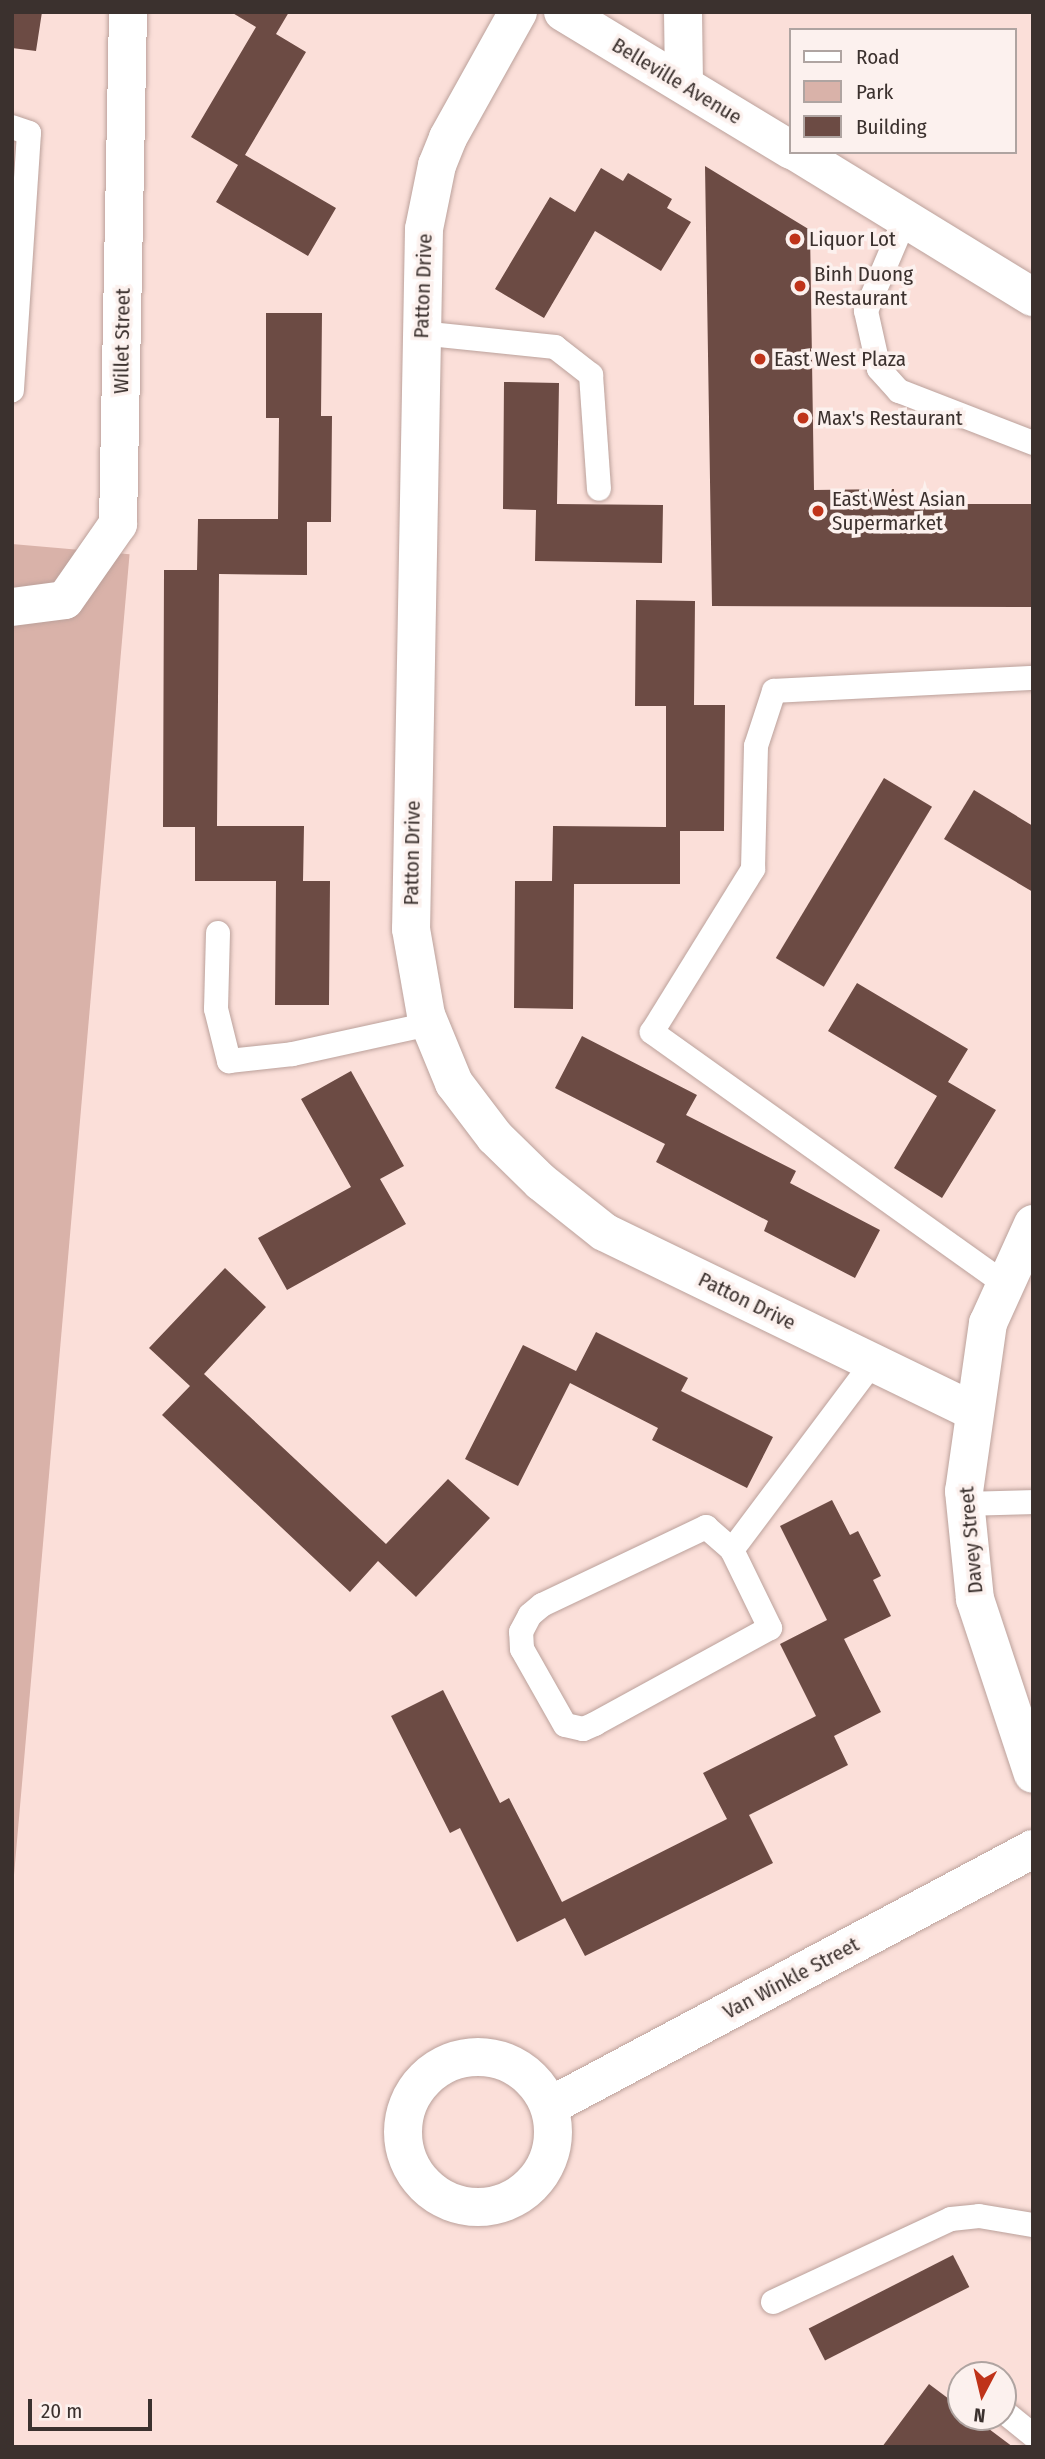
<!DOCTYPE html>
<style>
body{margin:0}
#map{position:relative;width:1045px;height:2459px;overflow:hidden;background:#fbdfd9;font-family:"Fira Sans Condensed",sans-serif}
div>[style]{position:absolute}
[style*='--x']{left:calc(var(--x)*1px);top:calc(var(--y)*1px);width:calc(var(--w)*1px);rotate:calc(var(--a)*1deg)}
.green>*{inset:0;background:#d9b2a9;transform-origin:0 0}
.building>*{inset:0;background:#6c4b44;transform-origin:0 0}
.roads{filter:drop-shadow(0 0 2px #bba19b) drop-shadow(0 0 2px #bba19b)}
.lane>*{height:24px;margin:-12px;padding:0 12px;transform-origin:12px;border-radius:12px;background:#fff}
.street>*{height:38px;margin:-19px;padding:0 19px;transform-origin:19px;border-radius:19px;background:#fff}
.street>.ring{margin:-19px;padding:0;box-sizing:content-box;background:none;border:38px solid #fff;border-radius:50%}
.secondary>*{height:38px;margin:-19px;padding:0 19px;transform-origin:19px;border-radius:19px;background:#fff}
.dots>*{width:19px;height:19px;translate:-50% -50%;box-sizing:border-box;border:4px solid #fcf1ee;border-radius:50%}
span{translate:-50% -50%;white-space:nowrap;text-align:center;line-height:1.15;-webkit-text-stroke:7px #fcf1ee;paint-order:stroke}
.street-label{font-size:21px;color:#3b312e}
.poi-label{font-size:21px;color:#3b312e}
.left{translate:0 -50%;text-align:left}
.frame{position:absolute;inset:0;border:14px solid #3b312e;pointer-events:none}
.legend{position:absolute;left:789px;top:28px;width:228px;height:126px;box-sizing:border-box;background:#fcf1ee;border:2px solid #afa4a1;margin:0;padding:9px 12px;list-style:none;font-size:21px;color:#3b312e}
.legend li{display:flex;align-items:center;gap:14px;height:35px}
.legend b{width:35px;border:2px solid #afa4a1}
.north{position:absolute;left:947px;top:2361px;width:70px;height:70px;box-sizing:border-box;background:#fcf1ee;border:2px solid #afa4a1;border-radius:50%;rotate:187deg;font-size:19px;font-weight:700;line-height:28px;text-align:center;color:#3b312e}
.north::after{content:'';display:block;margin:auto;width:24px;height:32px;background:#bf3319;clip-path:polygon(50% 0,100% 100%,50% 72%,0 100%)}
.scale{position:absolute;left:28px;top:2399px;width:124px;height:32px;box-sizing:border-box;border:4px solid #3b312e;border-top:0;padding-left:9px;font-size:21px;line-height:24px;white-space:nowrap;color:#3b312e;-webkit-text-stroke:5px #fcf1ee;paint-order:stroke}
</style>
<div id="map">
<div class="green">
<i style="left:12px;top:544px;width:118px;height:1903px;rotate:5deg"></i>
</div>
<div class="building">
<i style="clip-path:polygon(12px 12px,42px 12px,36px 51px,12px 48px)"></i>
<i style="clip-path:polygon(231px 12px,289px 12px,276px 34px,306px 52px,245px 155px,336px 208px,308px 256px,216px 202px,238px 165px,191px 137px,256px 27px)"></i>
<i style="clip-path:polygon(705px 166px,810px 230px,814px 490px,894px 489px,894px 504px,1033px 504px,1033px 607px,712px 606px)"></i>
<i style="clip-path:polygon(601px 168px,623px 181px,628px 173px,672px 199px,667px 208px,691px 222px,661px 271px,595px 231px,544px 318px,495px 289px,550px 197px,575px 212px)"></i>
<i style="clip-path:polygon(266px 313px,322px 313px,321px 416px,332px 416px,331px 522px,307px 522px,307px 575px,219px 574px,217px 826px,304px 826px,303px 881px,330px 881px,329px 1005px,275px 1005px,276px 881px,195px 881px,195px 827px,163px 827px,164px 570px,197px 570px,198px 519px,278px 519px,279px 418px,266px 418px)"></i>
<i style="clip-path:polygon(504px 382px,559px 383px,557px 504px,663px 505px,662px 563px,535px 561px,536px 510px,503px 509px)"></i>
<i style="clip-path:polygon(636px 600px,695px 601px,694px 705px,725px 705px,724px 831px,680px 831px,680px 884px,574px 884px,573px 1009px,514px 1008px,515px 881px,552px 881px,553px 826px,666px 827px,666px 706px,635px 706px)"></i>
<i style="left:884px;top:778px;width:56px;height:210px;rotate:31deg"></i>
<i style="clip-path:polygon(974px 790px,1033px 826px,1033px 892px,944px 839px)"></i>
<i style="clip-path:polygon(857px 983px,968px 1049px,948px 1082px,996px 1110px,942px 1198px,894px 1168px,937px 1096px,828px 1031px)"></i>
<i style="clip-path:polygon(582px 1036px,697px 1095px,686px 1115px,796px 1171px,790px 1183px,880px 1230px,855px 1278px,764px 1231px,768px 1221px,656px 1162px,665px 1144px,555px 1088px)"></i>
<i style="clip-path:polygon(351px 1071px,404px 1166px,380px 1179px,406px 1224px,287px 1290px,258px 1238px,351px 1187px,301px 1099px)"></i>
<i style="clip-path:polygon(225px 1268px,266px 1307px,204px 1374px,386px 1544px,448px 1479px,490px 1518px,416px 1597px,378px 1561px,350px 1592px,162px 1415px,190px 1386px,149px 1348px)"></i>
<i style="clip-path:polygon(596px 1332px,688px 1378px,681px 1391px,773px 1437px,747px 1488px,652px 1440px,658px 1428px,570px 1383px,518px 1486px,465px 1459px,523px 1345px,576px 1371px)"></i>
<i style="clip-path:polygon(832px 1500px,850px 1535px,858px 1531px,881px 1576px,873px 1580px,891px 1616px,844px 1639px,881px 1712px,834px 1736px,848px 1765px,749px 1815px,773px 1863px,585px 1956px,565px 1918px,517px 1942px,460px 1828px,450px 1833px,391px 1716px,443px 1690px,500px 1803px,509px 1798px,562px 1902px,727px 1819px,703px 1773px,816px 1716px,780px 1644px,827px 1620px,780px 1526px)"></i>
<i style="left:953px;top:2255px;width:36px;height:162px;rotate:63deg"></i>
<i style="clip-path:polygon(929px 2384px,961px 2408px,961px 2417px,973px 2417px,1013px 2447px,882px 2447px)"></i>
</div>
<div class="roads">
<div class="lane">
<i style="--x:12;--y:127;--w:18;--a:19"></i>
<i style="--x:29;--y:133;--w:258;--a:93.8"></i>
<i style="--x:905;--y:219;--w:100;--a:113"></i>
<i style="--x:866;--y:311;--w:59;--a:77.4"></i>
<i style="--x:879;--y:369;--w:30;--a:48"></i>
<i style="--x:899;--y:391;--w:144;--a:21.2"></i>
<i style="--x:420;--y:333;--w:136;--a:5.9"></i>
<i style="--x:555;--y:347;--w:46;--a:37.9"></i>
<i style="--x:591;--y:375;--w:114;--a:86"></i>
<i style="--x:218;--y:933;--w:76;--a:91.5"></i>
<i style="--x:216;--y:1009;--w:54;--a:76"></i>
<i style="--x:229;--y:1061;--w:64;--a:-6.2"></i>
<i style="--x:293;--y:1054;--w:140;--a:-12.4"></i>
<i style="--x:1005;--y:1284;--w:434;--a:-144.5"></i>
<i style="--x:652;--y:1032;--w:192;--a:-58.2"></i>
<i style="--x:753;--y:869;--w:123;--a:-88.6"></i>
<i style="--x:756;--y:746;--w:58;--a:-71.9"></i>
<i style="--x:774;--y:691;--w:259;--a:-2.9"></i>
<i style="--x:966;--y:1504;--w:67;--a:-1.7"></i>
<i style="--x:706;--y:1527;--w:35;--a:41"></i>
<i style="--x:732;--y:1550;--w:87;--a:64"></i>
<i style="--x:770;--y:1628;--w:200;--a:151.3"></i>
<i style="--x:595;--y:1724;--w:13;--a:157"></i>
<i style="--x:583;--y:1729;--w:18;--a:-167"></i>
<i style="--x:565;--y:1725;--w:87;--a:-119.5"></i>
<i style="--x:522;--y:1649;--w:17;--a:-93"></i>
<i style="--x:521;--y:1632;--w:19;--a:-62"></i>
<i style="--x:530;--y:1615;--w:16;--a:-40"></i>
<i style="--x:542;--y:1605;--w:182;--a:-25.4"></i>
<i style="--x:732;--y:1550;--w:235;--a:-53.1"></i>
<i style="--x:773;--y:2302;--w:196;--a:-25"></i>
<i style="--x:951;--y:2219;--w:28;--a:-6"></i>
<i style="--x:979;--y:2216;--w:55;--a:9.5"></i>
<i style="--x:1003;--y:2411;--w:38;--a:39"></i>
</div>
<div class="street">
<i style="--x:518;--y:12;--w:144;--a:119.1"></i>
<i style="--x:448;--y:138;--w:29;--a:112"></i>
<i style="--x:437;--y:165;--w:65;--a:101.5"></i>
<i style="--x:424;--y:229;--w:700;--a:91.06"></i>
<i style="--x:411;--y:929;--w:87;--a:80.1"></i>
<i style="--x:426;--y:1015;--w:74;--a:67.6"></i>
<i style="--x:454;--y:1083;--w:68;--a:52.8"></i>
<i style="--x:495;--y:1137;--w:64;--a:44.4"></i>
<i style="--x:541;--y:1182;--w:80;--a:38.4"></i>
<i style="--x:604;--y:1232;--w:412;--a:25.9"></i>
<i style="--x:683;--y:12;--w:72;--a:89.2"></i>
<i style="--x:12;--y:607;--w:53;--a:-7.5"></i>
<i style="--x:65;--y:600;--w:93;--a:-55.1"></i>
<i style="--x:118;--y:524;--w:512;--a:-88.88"></i>
<i style="--x:1033;--y:1224;--w:109;--a:114.4"></i>
<i style="--x:988;--y:1323;--w:170;--a:98.1"></i>
<i style="--x:964;--y:1491;--w:109;--a:84.2"></i>
<i style="--x:975;--y:1599;--w:184;--a:71.7"></i>
<i class="ring" style="left:403px;top:2057px;width:112px;height:112px"></i>
<i style="--x:550;--y:2106;--w:547;--a:-28.02"></i>
</div>
<div class="secondary">
<i style="--x:563;--y:12;--w:267;--a:31.2"></i>
<i style="--x:796;--y:152;--w:278;--a:31.5"></i>
</div>
</div>
<div class="dots">
<i style="left:795px;top:239px;background:#bf3319"></i>
<i style="left:800px;top:286px;background:#bf3319"></i>
<i style="left:760px;top:359px;background:#bf3319"></i>
<i style="left:803px;top:418px;background:#bf3319"></i>
<i style="left:818px;top:511px;background:#bf3319"></i>
</div>
<div class="street-label">
<span style="left:677px;top:81px;rotate:31deg">Belleville Avenue</span>
<span style="left:423px;top:286px;rotate:-88deg">Patton Drive</span>
<span style="left:122px;top:341px;rotate:-89deg">Willet Street</span>
<span style="left:412px;top:853px;rotate:-89deg">Patton Drive</span>
<span style="left:747px;top:1301px;rotate:26deg">Patton Drive</span>
<span style="left:971px;top:1540px;rotate:-95deg">Davey Street</span>
<span style="left:791px;top:1978px;rotate:-28deg">Van Winkle Street</span>
</div>
<div class="poi-label">
<span class="left" style="left:809px;top:239px">Liquor Lot</span>
<span class="left" style="left:814px;top:286px">Binh Duong<br>Restaurant</span>
<span class="left" style="left:774px;top:359px">East West Plaza</span>
<span class="left" style="left:817px;top:418px">Max's Restaurant</span>
<span class="left" style="left:832px;top:511px">East West Asian<br>Supermarket</span>
</div>
<div class="frame"></div>
<ul class="legend">
<li><b style="height:9px;background:#fff"></b>Road</li>
<li><b style="height:19px;background:#d9b2a9"></b>Park</li>
<li><b style="height:19px;background:#6c4b44"></b>Building</li>
</ul>
<div class="north">N</div>
<div class="scale">20 m</div>
</div>
